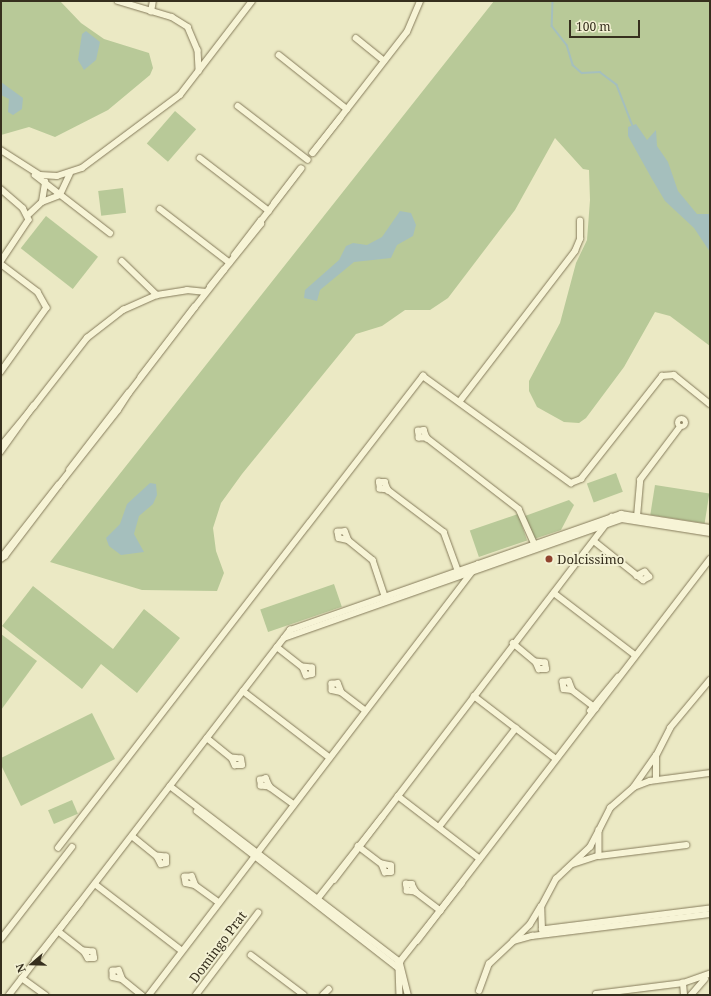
<!DOCTYPE html>
<style>
body{margin:0}
#map{position:relative;width:711px;height:996px;overflow:hidden;background:#ebe9c4;font-family:"Noto Serif",serif}
div>[style]{position:absolute}
[style*='--x']{left:calc(var(--x)*1px);top:calc(var(--y)*1px);width:calc(var(--w)*1px);rotate:calc(var(--a)*1deg)}
.green>*{inset:0;background:#b8c998;transform-origin:0 0}
.water>*{inset:0;background:#a5bfbd}
.stream>*{height:1.5px;margin:-0.75px;padding:0 0.75px;transform-origin:0.75px;border-radius:0.75px;background:#a5bfbd}
.roads{filter:drop-shadow(0 0 1px #857b5b) drop-shadow(0 0 1px #857b5b)}
.street>*{height:5.5px;margin:-2.75px;padding:0 2.75px;transform-origin:2.75px;border-radius:2.75px;background:#f7f4d6}
.street>.ring{margin:-2.75px;padding:0;box-sizing:content-box;background:none;border:5.5px solid #f7f4d6;border-radius:50%}
.dots>*{width:11px;height:11px;translate:-50% -50%;box-sizing:border-box;border:2px solid #f3f1d3;border-radius:50%}
span{translate:-50% -50%;white-space:nowrap;text-align:center;line-height:1.15;-webkit-text-stroke:4px #f3f1d3;paint-order:stroke}
.poi-label{font-size:13px;color:#362f1e}
.left{translate:0 -50%;text-align:left}
.street-label{font-size:13px;color:#362f1e}
.frame{position:absolute;inset:0;border:2px solid #362f1e;pointer-events:none}
.north{position:absolute;left:12px;top:944px;width:40px;height:40px;-webkit-text-stroke:3px #f3f1d3;paint-order:stroke;rotate:250deg;font-size:11px;font-weight:700;line-height:16px;text-align:center;color:#362f1e}
.north::after{content:'';display:block;margin:auto;width:14px;height:18px;background:#362f1e;clip-path:polygon(50% 0,100% 100%,50% 72%,0 100%)}
.scale{position:absolute;left:569px;top:20px;width:71px;height:18px;box-sizing:border-box;border:2px solid #362f1e;border-top:0;padding-left:5px;font-size:12px;line-height:14px;white-space:nowrap;color:#362f1e;-webkit-text-stroke:3px #f3f1d3;paint-order:stroke}
</style>
<div id="map">
<div class="green">
<i style="clip-path:polygon(1px 1px,60px 1px,81px 23px,104px 39px,149px 53px,153px 68px,150px 75px,108px 110px,55px 137px,29px 127px,1px 135px)"></i>
<i style="clip-path:polygon(494px 1px,710px 1px,710px 346px,670px 316px,655px 312px,624px 367px,586px 418px,579px 423px,564px 422px,537px 407px,529px 391px,529px 381px,560px 323px,576px 263px,587px 240px,590px 200px,589px 170px,583px 169px,555px 138px,515px 210px,448px 298px,430px 310px,405px 310px,382px 326px,356px 334px,242px 474px,221px 503px,213px 528px,216px 551px,224px 573px,217px 591px,142px 590px,50px 562px)"></i>
<i style="left:175px;top:111px;width:28px;height:43px;rotate:41deg"></i>
<i style="left:123px;top:188px;width:25px;height:25px;rotate:83deg"></i>
<i style="left:46px;top:216px;width:66px;height:41px;rotate:38deg"></i>
<i style="left:616px;top:473px;width:20px;height:31px;rotate:70deg"></i>
<i style="left:655px;top:485px;width:55px;height:30px;rotate:9deg"></i>
<i style="clip-path:polygon(569px 500px,574px 505px,561px 530px,534px 539px,525px 516px)"></i>
<i style="left:518px;top:514px;width:28px;height:51px;rotate:71deg"></i>
<i style="left:334px;top:584px;width:24px;height:78px;rotate:71deg"></i>
<i style="clip-path:polygon(33px 586px,113px 649px,144px 609px,180px 638px,137px 693px,101px 664px,82px 689px,2px 626px)"></i>
<i style="clip-path:polygon(1px 634px,37px 661px,1px 710px)"></i>
<i style="clip-path:polygon(92px 713px,115px 759px,21px 806px,1px 765px,1px 758px)"></i>
<i style="left:72px;top:800px;width:15px;height:26px;rotate:67deg"></i>
</div>
<div class="water">
<i style="clip-path:polygon(86px 31px,100px 42px,96px 60px,84px 70px,78px 60px,82px 34px)"></i>
<i style="clip-path:polygon(1px 82px,23px 98px,22px 109px,13px 115px,8px 112px,9px 99px,1px 95px)"></i>
<i style="clip-path:polygon(636px 124px,647px 140px,656px 130px,657px 146px,668px 162px,678px 191px,697px 214px,710px 214px,710px 252px,694px 228px,665px 201px,652px 179px,628px 136px,628px 127px)"></i>
<i style="clip-path:polygon(400px 211px,411px 213px,416px 225px,413px 236px,397px 245px,391px 258px,354px 262px,320px 290px,317px 301px,304px 298px,305px 290px,339px 260px,346px 246px,353px 243px,367px 245px,382px 237px)"></i>
<i style="clip-path:polygon(150px 483px,156px 484px,157px 495px,153px 504px,139px 516px,134px 534px,144px 552px,121px 555px,109px 546px,106px 538px,120px 524px,127px 504px)"></i>
</div>
<div class="stream">
<i style="--x:553;--y:1;--w:25;--a:92"></i>
<i style="--x:552;--y:26;--w:24;--a:52"></i>
<i style="--x:567;--y:45;--w:21;--a:73"></i>
<i style="--x:573;--y:65;--w:12;--a:42"></i>
<i style="--x:582;--y:73;--w:18;--a:-3"></i>
<i style="--x:600;--y:72;--w:21;--a:37"></i>
<i style="--x:617;--y:85;--w:44;--a:68.7"></i>
</div>
<div class="roads">
<div class="street">
<i style="--x:118;--y:1;--w:56;--a:16.5"></i>
<i style="--x:172;--y:17;--w:19;--a:32"></i>
<i style="--x:188;--y:27;--w:25;--a:67"></i>
<i style="--x:198;--y:50;--w:21;--a:87"></i>
<i style="--x:151;--y:12;--w:11;--a:-80"></i>
<i style="--x:356;--y:38;--w:36;--a:39"></i>
<i style="--x:279;--y:55;--w:87;--a:38.5"></i>
<i style="--x:238;--y:106;--w:88;--a:37.6"></i>
<i style="--x:341;--y:118;--w:45;--a:128.7"></i>
<i style="--x:313;--y:153;--w:153;--a:-52.2"></i>
<i style="--x:407;--y:32;--w:34;--a:-67"></i>
<i style="--x:1;--y:150;--w:46;--a:32.7"></i>
<i style="--x:40;--y:175;--w:17;--a:3"></i>
<i style="--x:57;--y:176;--w:26;--a:-18"></i>
<i style="--x:82;--y:168;--w:122;--a:-36.7"></i>
<i style="--x:180;--y:95;--w:118;--a:-52.5"></i>
<i style="--x:200;--y:158;--w:87;--a:37.5"></i>
<i style="--x:35;--y:175;--w:95;--a:37.7"></i>
<i style="--x:1;--y:189;--w:29;--a:41"></i>
<i style="--x:23;--y:208;--w:13;--a:63"></i>
<i style="--x:29;--y:220;--w:50;--a:123.7"></i>
<i style="--x:42;--y:202;--w:20;--a:-81"></i>
<i style="--x:160;--y:209;--w:88;--a:37.6"></i>
<i style="--x:28;--y:215;--w:19;--a:-43"></i>
<i style="--x:42;--y:202;--w:19;--a:-21"></i>
<i style="--x:60;--y:195;--w:23;--a:-65"></i>
<i style="--x:261;--y:221;--w:66;--a:-52.4"></i>
<i style="--x:301;--y:169;--w:43;--a:127.4"></i>
<i style="--x:122;--y:261;--w:49;--a:44.2"></i>
<i style="--x:1;--y:264;--w:46;--a:37.1"></i>
<i style="--x:38;--y:292;--w:18;--a:61"></i>
<i style="--x:47;--y:308;--w:79;--a:125.7"></i>
<i style="--x:224;--y:270;--w:59;--a:-51.2"></i>
<i style="--x:261;--y:224;--w:3;--a:-90"></i>
<i style="--x:261;--y:221;--w:43;--a:127.4"></i>
<i style="--x:195;--y:307;--w:47;--a:-51.9"></i>
<i style="--x:224;--y:270;--w:21;--a:129"></i>
<i style="--x:129;--y:393;--w:108;--a:-52.5"></i>
<i style="--x:195;--y:307;--w:88;--a:127.6"></i>
<i style="--x:460;--y:401;--w:189;--a:-52.5"></i>
<i style="--x:575;--y:251;--w:13;--a:-67"></i>
<i style="--x:580;--y:239;--w:18;--a:-90"></i>
<i style="--x:34;--y:406;--w:86;--a:-52.1"></i>
<i style="--x:87;--y:338;--w:46;--a:-37.9"></i>
<i style="--x:123;--y:310;--w:37;--a:-24"></i>
<i style="--x:157;--y:295;--w:30;--a:-9"></i>
<i style="--x:187;--y:290;--w:19;--a:6"></i>
<i class="ring" style="left:677.5px;top:418.5px;width:3.5px;height:3.5px"></i>
<i style="--x:427;--y:438;--w:8;--a:180"></i>
<i style="--x:419;--y:438;--w:7;--a:-98"></i>
<i style="--x:418;--y:431;--w:6;--a:-9"></i>
<i style="--x:424;--y:430;--w:9;--a:69"></i>
<i style="--x:427;--y:438;--w:116;--a:37.7"></i>
<i style="--x:519;--y:509;--w:42;--a:65.9"></i>
<i style="--x:1;--y:446;--w:52;--a:-50.5"></i>
<i style="--x:34;--y:406;--w:57;--a:125.7"></i>
<i style="--x:59;--y:485;--w:95;--a:-51.8"></i>
<i style="--x:118;--y:410;--w:20;--a:-57"></i>
<i style="--x:129;--y:393;--w:97;--a:127.5"></i>
<i style="--x:388;--y:490;--w:8;--a:-173"></i>
<i style="--x:380;--y:489;--w:7;--a:-98"></i>
<i style="--x:379;--y:482;--w:6;--a:0"></i>
<i style="--x:385;--y:482;--w:9;--a:69"></i>
<i style="--x:388;--y:490;--w:70;--a:36.9"></i>
<i style="--x:444;--y:532;--w:44;--a:69.9"></i>
<i style="--x:637;--y:517;--w:37;--a:-85"></i>
<i style="--x:640;--y:480;--w:66;--a:-53"></i>
<i style="--x:348;--y:540;--w:9;--a:-111"></i>
<i style="--x:345;--y:532;--w:7;--a:180"></i>
<i style="--x:338;--y:532;--w:6;--a:81"></i>
<i style="--x:339;--y:538;--w:9;--a:13"></i>
<i style="--x:348;--y:540;--w:32;--a:39"></i>
<i style="--x:373;--y:560;--w:41;--a:71.6"></i>
<i style="--x:594;--y:541;--w:63;--a:38.5"></i>
<i style="--x:643;--y:580;--w:7;--a:-27"></i>
<i style="--x:649;--y:577;--w:6;--a:-129"></i>
<i style="--x:645;--y:572;--w:9;--a:153"></i>
<i style="--x:1;--y:559;--w:5;--a:-37"></i>
<i style="--x:5;--y:556;--w:89;--a:-52.7"></i>
<i style="--x:59;--y:485;--w:94;--a:128.1"></i>
<i style="--x:554;--y:593;--w:102;--a:37.4"></i>
<i style="--x:284;--y:638;--w:358;--a:-19.4"></i>
<i style="--x:622;--y:519;--w:89;--a:9"></i>
<i style="--x:513;--y:643;--w:30;--a:40"></i>
<i style="--x:536;--y:662;--w:8;--a:67"></i>
<i style="--x:539;--y:669;--w:7;--a:0"></i>
<i style="--x:546;--y:669;--w:6;--a:-99"></i>
<i style="--x:545;--y:663;--w:9;--a:-174"></i>
<i style="--x:277;--y:647;--w:33;--a:38"></i>
<i style="--x:303;--y:667;--w:9;--a:69"></i>
<i style="--x:306;--y:675;--w:6;--a:-9"></i>
<i style="--x:312;--y:674;--w:6;--a:-90"></i>
<i style="--x:312;--y:668;--w:9;--a:-174"></i>
<i style="--x:572;--y:690;--w:9;--a:-111"></i>
<i style="--x:569;--y:682;--w:6;--a:180"></i>
<i style="--x:563;--y:682;--w:7;--a:82"></i>
<i style="--x:564;--y:689;--w:8;--a:7"></i>
<i style="--x:572;--y:690;--w:30;--a:37"></i>
<i style="--x:243;--y:691;--w:108;--a:37.5"></i>
<i style="--x:341;--y:692;--w:9;--a:-111"></i>
<i style="--x:338;--y:684;--w:6;--a:180"></i>
<i style="--x:332;--y:684;--w:6;--a:90"></i>
<i style="--x:332;--y:690;--w:9;--a:13"></i>
<i style="--x:341;--y:692;--w:30;--a:37"></i>
<i style="--x:474;--y:696;--w:103;--a:37.5"></i>
<i style="--x:590;--y:711;--w:44;--a:-50.5"></i>
<i style="--x:207;--y:738;--w:32;--a:39"></i>
<i style="--x:232;--y:758;--w:8;--a:67"></i>
<i style="--x:235;--y:765;--w:7;--a:0"></i>
<i style="--x:242;--y:765;--w:6;--a:-99"></i>
<i style="--x:241;--y:759;--w:9;--a:-174"></i>
<i style="--x:656;--y:756;--w:31;--a:-63"></i>
<i style="--x:670;--y:728;--w:62;--a:-50.2"></i>
<i style="--x:656;--y:780;--w:24;--a:-90"></i>
<i style="--x:656;--y:756;--w:38;--a:125"></i>
<i style="--x:634;--y:787;--w:17;--a:-21"></i>
<i style="--x:650;--y:781;--w:61;--a:-7.6"></i>
<i style="--x:170;--y:786;--w:290;--a:37.4"></i>
<i style="--x:400;--y:962;--w:34;--a:76"></i>
<i style="--x:270;--y:787;--w:9;--a:-174"></i>
<i style="--x:261;--y:786;--w:6;--a:-99"></i>
<i style="--x:260;--y:780;--w:6;--a:-18"></i>
<i style="--x:266;--y:778;--w:10;--a:66"></i>
<i style="--x:270;--y:787;--w:29;--a:36"></i>
<i style="--x:398;--y:796;--w:103;--a:37.5"></i>
<i style="--x:197;--y:811;--w:256;--a:37.9"></i>
<i style="--x:399;--y:968;--w:27;--a:88"></i>
<i style="--x:439;--y:827;--w:125;--a:-52.1"></i>
<i style="--x:599;--y:830;--w:25;--a:-63"></i>
<i style="--x:610;--y:808;--w:32;--a:-41"></i>
<i style="--x:132;--y:836;--w:32;--a:39"></i>
<i style="--x:157;--y:856;--w:9;--a:63"></i>
<i style="--x:161;--y:864;--w:5;--a:-11"></i>
<i style="--x:166;--y:863;--w:6;--a:-90"></i>
<i style="--x:166;--y:857;--w:9;--a:-174"></i>
<i style="--x:358;--y:846;--w:30;--a:37"></i>
<i style="--x:382;--y:864;--w:9;--a:69"></i>
<i style="--x:385;--y:872;--w:6;--a:0"></i>
<i style="--x:391;--y:872;--w:6;--a:-90"></i>
<i style="--x:391;--y:866;--w:9;--a:-167"></i>
<i style="--x:58;--y:848;--w:597;--a:-52.29"></i>
<i style="--x:423;--y:376;--w:183;--a:35.9"></i>
<i style="--x:571;--y:483;--w:11;--a:-22"></i>
<i style="--x:581;--y:479;--w:131;--a:-51.8"></i>
<i style="--x:662;--y:376;--w:12;--a:-5"></i>
<i style="--x:674;--y:375;--w:46;--a:38.9"></i>
<i style="--x:599;--y:856;--w:88;--a:-7.2"></i>
<i style="--x:334;--y:880;--w:457;--a:-52.6"></i>
<i style="--x:95;--y:884;--w:108;--a:37.5"></i>
<i style="--x:195;--y:885;--w:9;--a:-111"></i>
<i style="--x:192;--y:877;--w:7;--a:180"></i>
<i style="--x:185;--y:877;--w:6;--a:81"></i>
<i style="--x:186;--y:883;--w:9;--a:13"></i>
<i style="--x:195;--y:885;--w:29;--a:36"></i>
<i style="--x:416;--y:892;--w:9;--a:-174"></i>
<i style="--x:407;--y:891;--w:7;--a:-98"></i>
<i style="--x:406;--y:884;--w:6;--a:0"></i>
<i style="--x:412;--y:884;--w:9;--a:63"></i>
<i style="--x:416;--y:892;--w:31;--a:37"></i>
<i style="--x:316;--y:901;--w:107;--a:-51.8"></i>
<i style="--x:541;--y:907;--w:32;--a:-62"></i>
<i style="--x:556;--y:879;--w:47;--a:-43.3"></i>
<i style="--x:590;--y:847;--w:19;--a:-62"></i>
<i style="--x:599;--y:830;--w:26;--a:90"></i>
<i style="--x:599;--y:856;--w:26;--a:162"></i>
<i style="--x:710;--y:909;--w:169;--a:172.9"></i>
<i style="--x:542;--y:930;--w:23;--a:-92"></i>
<i style="--x:541;--y:907;--w:21;--a:121"></i>
<i style="--x:530;--y:925;--w:23;--a:135"></i>
<i style="--x:514;--y:941;--w:19;--a:-16"></i>
<i style="--x:532;--y:936;--w:179;--a:-7"></i>
<i style="--x:58;--y:931;--w:33;--a:38"></i>
<i style="--x:84;--y:951;--w:8;--a:60"></i>
<i style="--x:88;--y:958;--w:6;--a:0"></i>
<i style="--x:94;--y:958;--w:6;--a:-99"></i>
<i style="--x:93;--y:952;--w:9;--a:-174"></i>
<i style="--x:1;--y:939;--w:116;--a:-52.3"></i>
<i style="--x:417;--y:941;--w:481;--a:-52.5"></i>
<i style="--x:251;--y:955;--w:66;--a:37"></i>
<i style="--x:35;--y:960;--w:73;--a:-51.7"></i>
<i style="--x:398;--y:964;--w:103;--a:-51.7"></i>
<i style="--x:22;--y:978;--w:29;--a:36"></i>
<i style="--x:122;--y:979;--w:9;--a:-111"></i>
<i style="--x:119;--y:971;--w:6;--a:180"></i>
<i style="--x:113;--y:971;--w:6;--a:90"></i>
<i style="--x:113;--y:977;--w:9;--a:13"></i>
<i style="--x:122;--y:979;--w:26;--a:39"></i>
<i style="--x:479;--y:991;--w:29;--a:-70"></i>
<i style="--x:489;--y:964;--w:34;--a:-43"></i>
<i style="--x:596;--y:994;--w:88;--a:-7.2"></i>
<i style="--x:9;--y:995;--w:461;--a:-52.4"></i>
<i style="--x:290;--y:630;--w:351;--a:-19.3"></i>
<i style="--x:621;--y:514;--w:90;--a:8.9"></i>
<i style="--x:149;--y:995;--w:542;--a:-52.64"></i>
<i style="--x:196;--y:995;--w:103;--a:-52.9"></i>
<i style="--x:323;--y:995;--w:8;--a:-45"></i>
<i style="--x:684;--y:995;--w:12;--a:-95"></i>
<i style="--x:683;--y:983;--w:28;--a:-19"></i>
<i style="--x:691;--y:995;--w:21;--a:-49"></i>
</div>
</div>
<div class="dots">
<i style="left:549px;top:559px;background:#91442f"></i>
</div>
<div class="poi-label">
<span class="left" style="left:557px;top:559px">Dolcissimo</span>
</div>
<div class="street-label">
<span style="left:218px;top:947px;rotate:-53deg">Domingo Prat</span>
</div>
<div class="frame"></div>
<div class="north">N</div>
<div class="scale">100 m</div>
</div>
